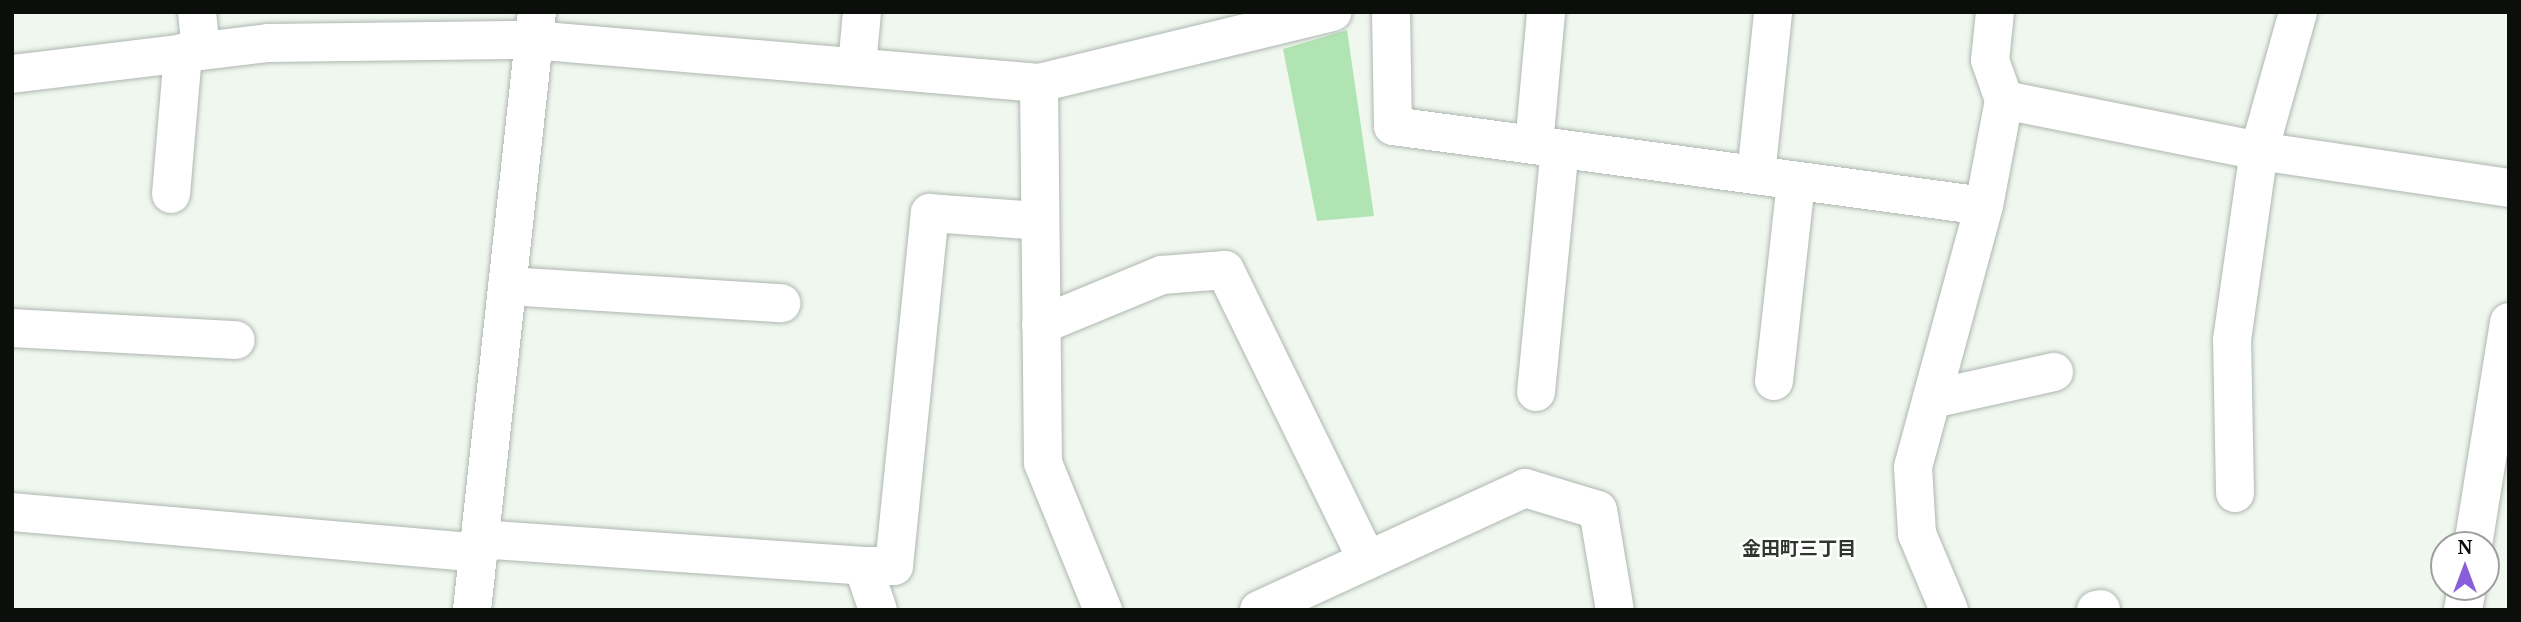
<!DOCTYPE html>
<meta charset="utf-8">
<style>
body{margin:0}
#map{position:relative;width:2521px;height:622px;overflow:hidden;background:#eff7ef;font-family:"Noto Serif","Noto Sans JP",serif}
div>[style]{position:absolute}
[style*='--x']{left:calc(var(--x)*1px);top:calc(var(--y)*1px);width:calc(var(--w)*1px);rotate:calc(var(--a)*1deg)}
.green>*{inset:0;background:#b1e4b3}
.roads{filter:drop-shadow(0 0 2px #aeb6af) drop-shadow(0 0 2px #aeb6af)}
.minor>*{height:38px;margin:-19px;padding:0 19px;transform-origin:19px;border-radius:19px;background:#fff}
span{translate:-50% -50%;white-space:nowrap;text-align:center;line-height:1.15;-webkit-text-stroke:5px #fff;paint-order:stroke}
.neighbourhood-label{font-size:19px;color:#2f352f;font-weight:700}
.frame{position:absolute;inset:0;border:14px solid #0c0e0c;pointer-events:none}
.north{position:absolute;left:2430px;top:531px;width:70px;height:70px;box-sizing:border-box;background:#fff;border:2px solid #9e9f9e;border-radius:50%;rotate:0deg;font-size:19px;font-weight:700;line-height:28px;text-align:center;color:#0c0e0c}
.north::after{content:'';display:block;margin:auto;width:24px;height:32px;background:#885ed9;clip-path:polygon(50% 0,100% 100%,50% 72%,0 100%)}
</style>
<div id="map">
<div class="green">
<i style="clip-path:polygon(1347px 30px,1374px 216px,1317px 221px,1283px 49px)"></i>
</div>
<div class="roads">
<div class="minor">
<i style="--x:197;--y:12;--w:39;--a:84"></i>
<i style="--x:1391;--y:12;--w:114;--a:89"></i>
<i style="--x:1393;--y:126;--w:596;--a:7.71"></i>
<i style="--x:1995;--y:12;--w:48;--a:95.9"></i>
<i style="--x:1990;--y:60;--w:42;--a:70.7"></i>
<i style="--x:857;--y:66;--w:54;--a:-84.7"></i>
<i style="--x:12;--y:74;--w:258;--a:-6.9"></i>
<i style="--x:268;--y:43;--w:264;--a:-0.7"></i>
<i style="--x:532;--y:40;--w:509;--a:4.85"></i>
<i style="--x:1039;--y:83;--w:302;--a:-13.6"></i>
<i style="--x:1039;--y:83;--w:380;--a:89.4"></i>
<i style="--x:1043;--y:463;--w:159;--a:67.8"></i>
<i style="--x:1534;--y:145;--w:134;--a:-84.8"></i>
<i style="--x:1756;--y:175;--w:164;--a:-84"></i>
<i style="--x:171;--y:194;--w:142;--a:-85.1"></i>
<i style="--x:507;--y:286;--w:275;--a:3.6"></i>
<i style="--x:1041;--y:325;--w:131;--a:-22.5"></i>
<i style="--x:1162;--y:275;--w:63;--a:-4.5"></i>
<i style="--x:1225;--y:270;--w:323;--a:63.9"></i>
<i style="--x:12;--y:328;--w:224;--a:3.1"></i>
<i style="--x:1774;--y:381;--w:201;--a:-83.7"></i>
<i style="--x:1536;--y:392;--w:244;--a:-84.4"></i>
<i style="--x:1932;--y:399;--w:125;--a:-12.5"></i>
<i style="--x:2235;--y:493;--w:153;--a:-91.1"></i>
<i style="--x:2232;--y:340;--w:191;--a:-81.9"></i>
<i style="--x:2259;--y:151;--w:144;--a:-74.3"></i>
<i style="--x:12;--y:512;--w:469;--a:5"></i>
<i style="--x:480;--y:539;--w:384;--a:4"></i>
<i style="--x:863;--y:566;--w:46;--a:71.2"></i>
<i style="--x:2473;--y:545;--w:226;--a:-80.8"></i>
<i style="--x:863;--y:566;--w:31;--a:0"></i>
<i style="--x:894;--y:566;--w:355;--a:-84.2"></i>
<i style="--x:930;--y:213;--w:109;--a:4.2"></i>
<i style="--x:472;--y:610;--w:602;--a:-83.8"></i>
<i style="--x:1259;--y:610;--w:293;--a:-24.6"></i>
<i style="--x:1525;--y:488;--w:76;--a:16.8"></i>
<i style="--x:1598;--y:510;--w:101;--a:80.4"></i>
<i style="--x:1949;--y:610;--w:82;--a:-112.8"></i>
<i style="--x:1917;--y:534;--w:67;--a:-93.4"></i>
<i style="--x:1913;--y:467;--w:270;--a:-74.8"></i>
<i style="--x:1984;--y:206;--w:108;--a:-79.3"></i>
<i style="--x:2004;--y:100;--w:260;--a:11.3"></i>
<i style="--x:2259;--y:151;--w:253;--a:8.4"></i>
<i style="--x:2096;--y:610;--w:5;--a:-11"></i>
<i style="--x:2463;--y:610;--w:23;--a:-80"></i>
</div>
</div>
<div class="neighbourhood-label">
<span style="left:1799px;top:549px">金田町三丁目</span>
</div>
<div class="frame"></div>
<div class="north">N</div>
</div>
